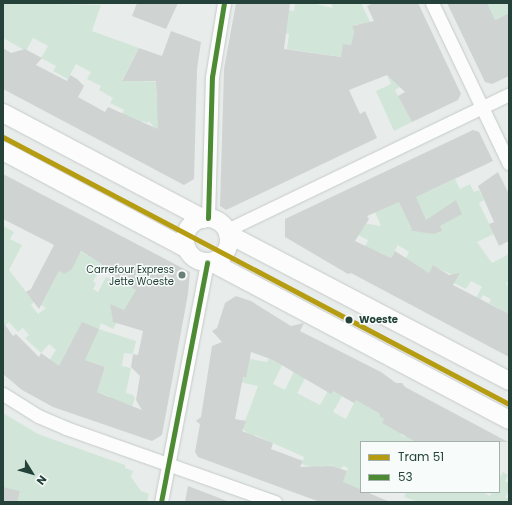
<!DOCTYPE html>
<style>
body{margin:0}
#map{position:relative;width:512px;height:505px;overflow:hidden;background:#e8edeb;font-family:Poppins,sans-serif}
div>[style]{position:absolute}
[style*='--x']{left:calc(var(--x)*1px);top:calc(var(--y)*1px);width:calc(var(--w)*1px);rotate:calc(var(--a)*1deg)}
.green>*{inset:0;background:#d1e6d8}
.building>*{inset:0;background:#cfd4d2}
.roads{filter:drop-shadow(0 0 1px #c5cac8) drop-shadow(0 0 1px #c5cac8)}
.street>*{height:13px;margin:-6.5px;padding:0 6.5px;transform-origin:6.5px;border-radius:6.5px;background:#fcfcfc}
.secondary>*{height:18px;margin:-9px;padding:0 9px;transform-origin:9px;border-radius:9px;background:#fcfcfc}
.secondary>.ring{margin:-9px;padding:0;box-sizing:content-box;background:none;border:18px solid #fcfcfc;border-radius:50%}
.bus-1>*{height:5px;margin:-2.5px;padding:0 2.5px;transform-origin:2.5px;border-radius:2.5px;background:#4c8b33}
.tram-1>*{height:5px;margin:-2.5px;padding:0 2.5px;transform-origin:2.5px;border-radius:2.5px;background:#b59c11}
.dots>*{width:11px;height:11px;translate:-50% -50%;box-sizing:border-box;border:2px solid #f7fbf9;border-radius:50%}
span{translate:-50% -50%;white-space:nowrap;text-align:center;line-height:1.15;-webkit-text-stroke:3px #f7fbf9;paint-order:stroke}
.poi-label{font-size:10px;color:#24423a}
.right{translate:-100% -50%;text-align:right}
.stop-label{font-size:10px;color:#24423a;font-weight:700}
.left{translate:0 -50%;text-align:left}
.frame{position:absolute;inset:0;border:4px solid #24423a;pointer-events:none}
.legend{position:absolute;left:360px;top:441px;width:140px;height:52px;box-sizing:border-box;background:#f7fbf9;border:1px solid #a3b1ad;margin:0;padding:5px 7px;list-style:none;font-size:12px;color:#24423a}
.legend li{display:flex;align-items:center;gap:8px;height:20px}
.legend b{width:20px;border:1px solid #a3b1ad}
.north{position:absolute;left:12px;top:453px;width:40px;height:40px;-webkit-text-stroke:3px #f7fbf9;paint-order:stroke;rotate:127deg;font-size:11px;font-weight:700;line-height:16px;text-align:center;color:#24423a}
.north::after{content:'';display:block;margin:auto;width:14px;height:18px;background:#24423a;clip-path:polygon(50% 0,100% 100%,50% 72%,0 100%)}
</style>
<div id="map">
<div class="green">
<i style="clip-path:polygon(3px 3px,101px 5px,92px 31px,139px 48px,122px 80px,162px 82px,156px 85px,156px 97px,160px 97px,160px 135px,149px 121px,148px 123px,142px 121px,141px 123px,122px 114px,124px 110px,110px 103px,113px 98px,99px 90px,101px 86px,87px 79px,91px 72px,76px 64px,68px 79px,53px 71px,56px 66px,41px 58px,48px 46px,33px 38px,26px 51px,3px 38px)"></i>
<i style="clip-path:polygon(289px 3px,289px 10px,294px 11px,295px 3px,311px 3px,333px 8px,331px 3px,361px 3px,372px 26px,360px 31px,358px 24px,352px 26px,354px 30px,349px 58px,287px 49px,289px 34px,279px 32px)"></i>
<i style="clip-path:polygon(487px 3px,509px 3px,509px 13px,490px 22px)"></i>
<i style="clip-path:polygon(396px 66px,400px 87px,395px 90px,412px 122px,394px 131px,376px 91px,391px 84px,387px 75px)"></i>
<i style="clip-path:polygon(455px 179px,460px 189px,470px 184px,474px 192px,479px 190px,484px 200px,479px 203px,494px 234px,477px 242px,492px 263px,509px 254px,509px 281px,506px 283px,509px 287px,509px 319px,500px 309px,489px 303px,491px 299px,483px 295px,480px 300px,476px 298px,482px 287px,471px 281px,466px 289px,454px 283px,457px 277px,433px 266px,429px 273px,405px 260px,409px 252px,398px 245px,391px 258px,379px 252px,377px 256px,364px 249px,368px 240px,346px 229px,350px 221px,381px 226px,374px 210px,399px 202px,426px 184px,429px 191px)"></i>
<i style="clip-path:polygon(3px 226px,14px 232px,10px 239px,22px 245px,9px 270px,34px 302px,31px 305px,38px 314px,46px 308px,41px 305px,59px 271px,64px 274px,79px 251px,104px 264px,93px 281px,96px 284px,93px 289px,98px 292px,106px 277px,122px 285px,125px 279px,139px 285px,113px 329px,101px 323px,99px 329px,136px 341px,133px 354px,124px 353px,122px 366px,131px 368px,126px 393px,133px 395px,135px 398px,132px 407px,107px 402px,109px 396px,97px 392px,105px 367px,85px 360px,58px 369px,48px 362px,56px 350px,49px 344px,41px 353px,25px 338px,29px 335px,23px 328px,18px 332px,9px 322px,3px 327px)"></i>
<i style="clip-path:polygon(271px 354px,284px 361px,273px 384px,285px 390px,294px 371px,306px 377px,297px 393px,320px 405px,329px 389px,342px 396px,333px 412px,346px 419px,358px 395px,370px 402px,368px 407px,380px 414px,379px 416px,384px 419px,382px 423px,403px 432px,401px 435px,405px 437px,409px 429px,424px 442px,361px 442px,361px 490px,342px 484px,348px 468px,344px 466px,340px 469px,330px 465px,328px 470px,323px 466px,314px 468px,302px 464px,304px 457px,255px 435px,250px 450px,243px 447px,248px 433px,242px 429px,258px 386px,230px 380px,231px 375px,246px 378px,234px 356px,267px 362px)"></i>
<i style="clip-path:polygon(3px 413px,38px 434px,125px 465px,125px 468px,133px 471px,131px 477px,141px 491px,149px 494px,147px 502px,3px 502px)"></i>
<i style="clip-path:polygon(503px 472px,508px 475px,505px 481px,509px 483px,509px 491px,505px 498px,509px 498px,509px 502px,419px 502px,404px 497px,406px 492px,483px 492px,490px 496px,492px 492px,499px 492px,499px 479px)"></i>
</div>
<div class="building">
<i style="clip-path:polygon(137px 3px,178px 3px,166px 29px,132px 16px)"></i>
<i style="clip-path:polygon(236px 3px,290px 3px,284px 49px,341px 57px,343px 44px,351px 45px,354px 31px,352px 26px,374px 21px,367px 6px,373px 3px,418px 3px,461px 94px,458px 100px,412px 122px,398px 96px,405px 92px,387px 75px,349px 90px,360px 114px,365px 111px,377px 138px,226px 210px,220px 206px,224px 69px)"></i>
<i style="clip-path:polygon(447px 3px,487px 3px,495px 20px,509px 13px,509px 76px,492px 84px,485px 82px)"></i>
<i style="clip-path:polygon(171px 31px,201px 42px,197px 69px,194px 179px,184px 185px,3px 89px,3px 48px,11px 53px,25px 49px,42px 58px,36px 65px,67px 81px,70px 75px,77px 79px,84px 86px,78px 97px,105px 112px,108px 107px,158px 129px,156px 81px,122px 81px,139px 48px,162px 56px)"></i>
<i style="clip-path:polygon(473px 130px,479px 132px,493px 161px,416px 197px,426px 220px,456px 200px,462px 214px,440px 226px,442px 231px,434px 234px,413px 231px,410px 230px,412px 229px,399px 202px,367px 216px,369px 219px,355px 241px,391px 258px,395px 251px,429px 273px,433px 265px,449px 275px,460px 273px,453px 285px,509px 314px,509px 357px,351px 273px,348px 274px,285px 237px,285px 219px)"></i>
<i style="clip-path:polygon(498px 172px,509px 194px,509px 241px,499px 246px,489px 224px,494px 222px,478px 186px)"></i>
<i style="clip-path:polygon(3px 174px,190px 272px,188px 294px,162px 435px,152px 441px,53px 407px,22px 390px,3px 374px,3px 322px,13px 336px,16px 334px,39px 357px,41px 353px,59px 366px,82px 322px,99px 329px,85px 360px,105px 367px,97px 392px,142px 410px,136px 400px,140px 376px,131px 367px,133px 354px,138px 355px,143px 331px,113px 322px,110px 304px,124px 310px,136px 290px,100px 268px,102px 264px,81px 251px,72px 269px,64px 274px,59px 271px,39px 309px,26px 292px,31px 289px,54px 245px,3px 219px)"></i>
<i style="clip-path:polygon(236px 296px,251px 301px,291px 326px,304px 323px,300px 331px,381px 372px,396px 383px,402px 383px,405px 387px,508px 442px,416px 442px,382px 423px,384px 419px,379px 416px,380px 414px,356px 400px,354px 403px,333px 391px,331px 394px,273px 360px,251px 352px,246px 378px,243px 377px,235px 419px,246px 421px,242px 431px,273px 443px,271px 449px,303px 461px,300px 467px,332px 466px,347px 471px,343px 482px,390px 502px,320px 502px,198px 457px,195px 452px,200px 424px,196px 421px,201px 417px,212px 346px,222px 342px,212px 331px,217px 328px,225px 303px)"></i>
<i style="clip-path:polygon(188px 486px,227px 501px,226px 502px,185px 502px)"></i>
<i style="clip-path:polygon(3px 487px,20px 491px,17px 502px,3px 502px)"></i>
</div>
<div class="roads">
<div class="street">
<i style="--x:432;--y:3;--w:178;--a:64.4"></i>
<i style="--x:208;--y:218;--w:141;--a:-88.4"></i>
<i style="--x:212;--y:77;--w:75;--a:-80.8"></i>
<i style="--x:227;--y:230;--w:313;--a:-25.7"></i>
<i style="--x:3;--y:394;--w:41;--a:32.2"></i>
<i style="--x:38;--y:416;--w:30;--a:23"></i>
<i style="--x:66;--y:428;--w:222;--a:19.5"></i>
<i style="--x:161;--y:502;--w:244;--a:-79.1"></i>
</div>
<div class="secondary">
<i style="--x:3;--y:113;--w:227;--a:27.8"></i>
<i style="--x:3;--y:151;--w:208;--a:28"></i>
<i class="ring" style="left:185px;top:218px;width:26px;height:26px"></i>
<i style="--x:228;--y:234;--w:317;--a:27.6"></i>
<i style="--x:211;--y:262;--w:337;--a:27.9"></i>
</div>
</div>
<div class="bus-1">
<i style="--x:208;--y:218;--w:141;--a:-88.4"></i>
<i style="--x:212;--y:77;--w:75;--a:-80.8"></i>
<i style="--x:161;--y:502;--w:244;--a:-79.1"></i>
</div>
<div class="tram-1">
<i style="--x:3;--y:137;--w:572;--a:27.82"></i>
</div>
<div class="dots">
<i style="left:182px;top:275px;background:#697e78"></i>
<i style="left:349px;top:320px;background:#24423a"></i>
</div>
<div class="poi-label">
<span class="right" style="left:174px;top:275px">Carrefour Express<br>Jette Woeste</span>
</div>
<div class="stop-label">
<span class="left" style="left:359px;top:320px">Woeste</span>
</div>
<div class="frame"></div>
<ul class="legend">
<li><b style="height:5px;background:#b59c11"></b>Tram 51</li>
<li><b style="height:5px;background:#4c8b33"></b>53</li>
</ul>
<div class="north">N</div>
</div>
